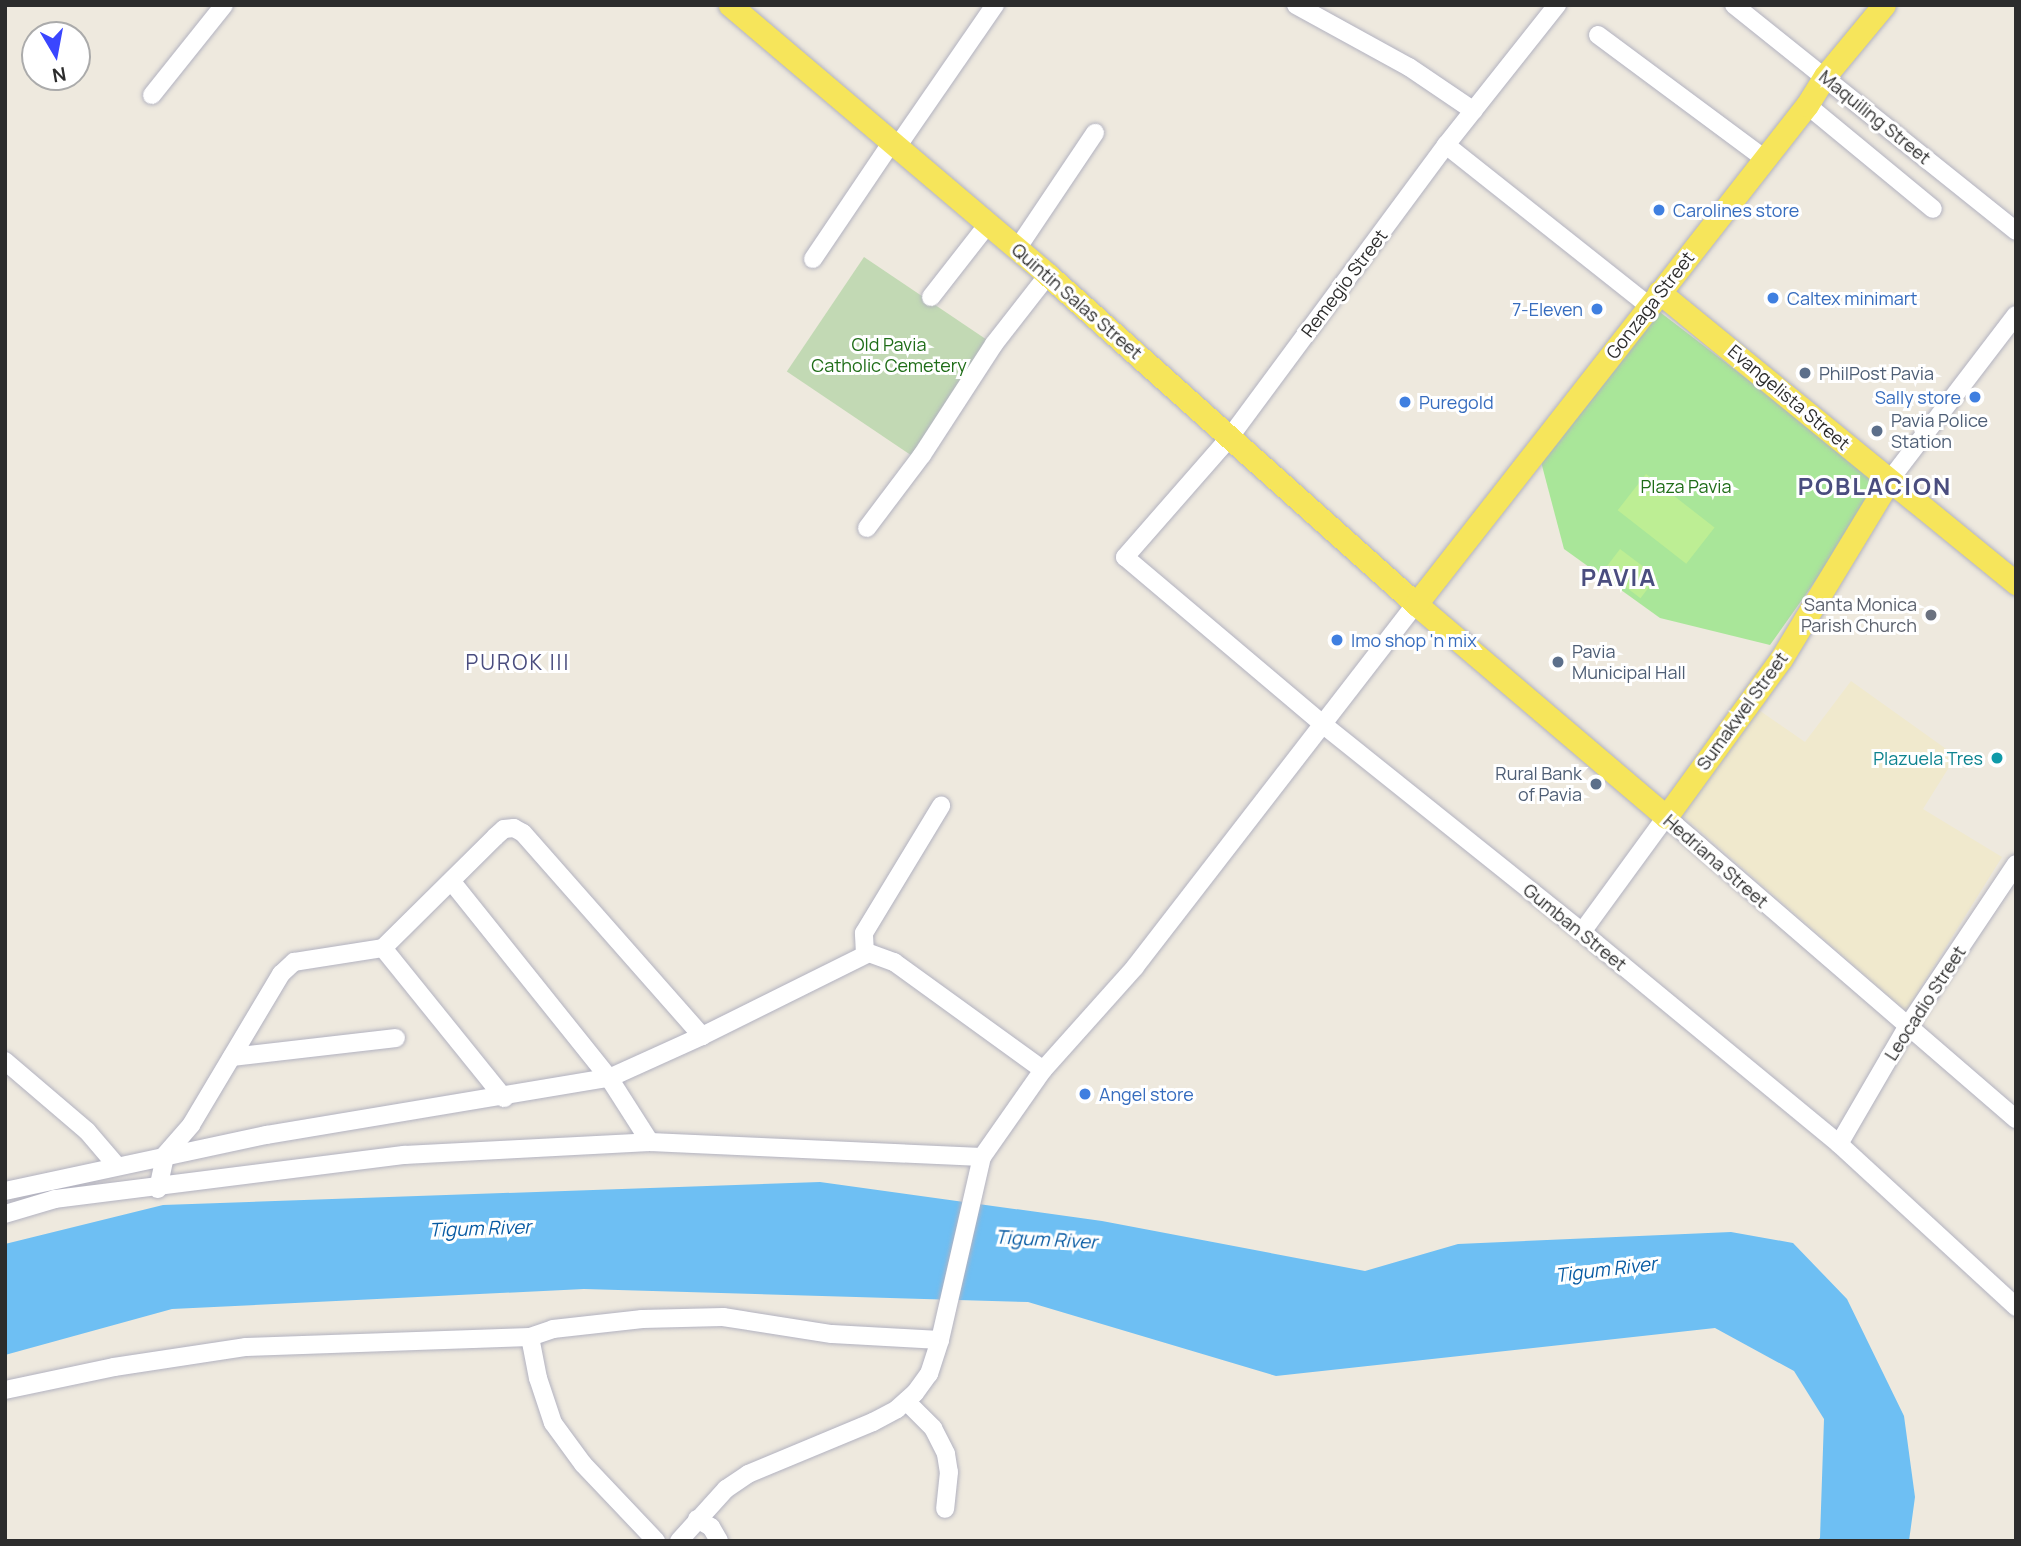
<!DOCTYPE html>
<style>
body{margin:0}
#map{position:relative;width:2021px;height:1546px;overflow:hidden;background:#eee9de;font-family:Manrope,sans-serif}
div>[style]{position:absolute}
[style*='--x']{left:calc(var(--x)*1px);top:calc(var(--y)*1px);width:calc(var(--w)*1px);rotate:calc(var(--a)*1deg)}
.education>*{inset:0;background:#f0e9cd}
.green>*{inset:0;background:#a9e699}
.cemetery>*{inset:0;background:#c2d9b4;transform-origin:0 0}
.pitch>*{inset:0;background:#bdee94;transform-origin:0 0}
.water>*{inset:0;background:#6ebff3}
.roads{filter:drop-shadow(0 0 2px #b2b2c0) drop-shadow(0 0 2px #b2b2c0)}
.minor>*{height:18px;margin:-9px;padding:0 9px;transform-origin:9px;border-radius:9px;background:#fff}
.major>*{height:23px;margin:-11.5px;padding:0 11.5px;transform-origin:11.5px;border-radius:11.5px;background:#f6e55b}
.dots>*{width:19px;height:19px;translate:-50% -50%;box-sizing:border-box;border:4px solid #fff;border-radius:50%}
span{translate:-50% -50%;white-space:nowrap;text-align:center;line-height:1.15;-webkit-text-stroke:6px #fff;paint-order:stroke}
.street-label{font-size:18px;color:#2c2c2c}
.shop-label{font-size:18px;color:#366cbe}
.left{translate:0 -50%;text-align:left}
.right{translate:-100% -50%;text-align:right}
.park-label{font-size:18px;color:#1f6d18}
.service-label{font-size:18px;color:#4e5e75}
.worship-label{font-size:18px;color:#5b616d}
.culture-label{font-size:18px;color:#0d838f}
.water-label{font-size:19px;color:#085ba3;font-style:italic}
.quarter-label{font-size:21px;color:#4a4d7f;letter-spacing:2px}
.district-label{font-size:24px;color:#4a4d7f;font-weight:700;letter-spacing:2px}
.frame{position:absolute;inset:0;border:7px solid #2c2c2c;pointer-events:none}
.north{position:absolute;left:21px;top:21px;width:70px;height:70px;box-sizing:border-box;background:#fff;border:2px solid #ababab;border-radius:50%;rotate:170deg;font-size:19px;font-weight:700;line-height:28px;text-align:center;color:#2c2c2c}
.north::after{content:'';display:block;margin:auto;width:24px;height:32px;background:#3a46ff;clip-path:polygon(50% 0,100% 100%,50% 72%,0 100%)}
</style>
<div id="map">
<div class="education">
<i style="clip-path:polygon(1851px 681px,1956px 756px,1923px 809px,2002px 857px,1906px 1011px,1682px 815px,1756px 708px,1805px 742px)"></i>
</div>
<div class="green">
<i style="clip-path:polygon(1656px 309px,1884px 484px,1770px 645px,1660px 618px,1564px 549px,1540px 458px)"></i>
</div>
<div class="cemetery">
<i style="left:864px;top:257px;width:153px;height:138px;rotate:34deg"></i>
</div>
<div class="pitch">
<i style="left:1646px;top:474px;width:87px;height:46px;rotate:38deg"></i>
<i style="left:1620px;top:549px;width:46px;height:27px;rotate:37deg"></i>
</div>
<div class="water">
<i style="clip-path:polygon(820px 1182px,1102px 1221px,1365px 1271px,1458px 1244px,1731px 1232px,1793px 1243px,1847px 1299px,1904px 1416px,1915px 1497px,1909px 1541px,1817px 1541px,1820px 1538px,1824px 1419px,1794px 1371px,1715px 1328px,1276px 1376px,1028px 1302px,584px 1289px,172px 1309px,5px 1355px,5px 1244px,163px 1205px)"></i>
</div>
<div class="roads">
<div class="minor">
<i style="--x:1296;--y:5;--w:129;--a:28.8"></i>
<i style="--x:1409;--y:67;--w:78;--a:34.1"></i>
<i style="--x:1557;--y:5;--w:179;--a:128.4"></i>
<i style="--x:1446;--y:145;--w:362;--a:126.5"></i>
<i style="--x:1231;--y:436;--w:161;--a:131.2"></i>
<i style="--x:1125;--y:557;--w:262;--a:40.2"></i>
<i style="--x:1325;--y:726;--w:329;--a:38.7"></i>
<i style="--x:1582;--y:932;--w:333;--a:39.5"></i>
<i style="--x:1839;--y:1144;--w:241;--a:42.6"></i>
<i style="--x:1734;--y:5;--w:361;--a:38.7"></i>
<i style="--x:1598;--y:35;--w:208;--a:36.6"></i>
<i style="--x:152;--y:95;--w:115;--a:-51.3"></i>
<i style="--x:1807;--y:105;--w:163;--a:39.5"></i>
<i style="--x:1446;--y:145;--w:258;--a:38.4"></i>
<i style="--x:897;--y:147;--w:173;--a:-55.4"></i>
<i style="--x:1017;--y:249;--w:140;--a:-56.1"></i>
<i style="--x:813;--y:259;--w:141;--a:-56"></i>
<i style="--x:931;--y:297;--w:93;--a:-52"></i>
<i style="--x:1889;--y:481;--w:209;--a:-52.6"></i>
<i style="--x:867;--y:528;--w:91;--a:-53"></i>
<i style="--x:922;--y:455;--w:132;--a:-57"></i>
<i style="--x:994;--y:344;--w:88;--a:-52"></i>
<i style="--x:452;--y:882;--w:251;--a:51.3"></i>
<i style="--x:609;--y:1078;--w:76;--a:57.4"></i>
<i style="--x:1582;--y:932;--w:142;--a:-53.9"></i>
<i style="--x:1666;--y:817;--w:462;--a:40.8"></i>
<i style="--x:383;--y:948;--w:158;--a:-44.7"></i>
<i style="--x:495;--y:837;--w:12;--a:-42"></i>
<i style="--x:504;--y:829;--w:10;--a:-6"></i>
<i style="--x:514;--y:828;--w:10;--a:29"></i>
<i style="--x:523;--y:833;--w:271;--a:48.6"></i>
<i style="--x:865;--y:954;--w:21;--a:-93"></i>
<i style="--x:864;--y:933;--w:149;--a:-58.8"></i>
<i style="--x:232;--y:1057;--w:165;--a:-6.6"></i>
<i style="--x:5;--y:1061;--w:108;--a:40.5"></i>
<i style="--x:87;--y:1131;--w:45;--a:49.5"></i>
<i style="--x:1839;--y:1144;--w:135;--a:-59.8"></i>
<i style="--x:1907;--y:1027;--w:196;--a:-56.2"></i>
<i style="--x:158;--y:1189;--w:35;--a:-78"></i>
<i style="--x:165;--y:1155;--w:40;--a:-49"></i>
<i style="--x:191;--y:1125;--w:176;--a:-59.2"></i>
<i style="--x:281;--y:974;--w:18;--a:-43"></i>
<i style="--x:294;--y:962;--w:90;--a:-8.9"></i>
<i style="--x:383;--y:948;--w:193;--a:51.1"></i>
<i style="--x:5;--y:1191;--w:268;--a:-12.1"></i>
<i style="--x:267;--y:1135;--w:347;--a:-9.5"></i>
<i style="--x:609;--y:1078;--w:102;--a:-24.3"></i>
<i style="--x:702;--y:1036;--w:186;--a:-26.4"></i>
<i style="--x:869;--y:953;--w:27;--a:20"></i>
<i style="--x:894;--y:962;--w:184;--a:35.9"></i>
<i style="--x:5;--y:1214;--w:52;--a:-16.7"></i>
<i style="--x:55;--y:1199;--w:352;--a:-7.2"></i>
<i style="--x:404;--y:1155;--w:246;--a:-3"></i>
<i style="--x:650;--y:1142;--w:332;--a:2.6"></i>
<i style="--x:530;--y:1337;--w:42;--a:79"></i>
<i style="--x:538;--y:1378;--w:47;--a:71.6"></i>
<i style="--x:553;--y:1423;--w:51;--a:53.8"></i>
<i style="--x:583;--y:1464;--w:106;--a:46.5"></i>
<i style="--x:5;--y:1390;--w:111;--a:-11.9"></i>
<i style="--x:114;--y:1367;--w:134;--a:-8.6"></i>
<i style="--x:246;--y:1347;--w:284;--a:-2"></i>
<i style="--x:530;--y:1337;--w:24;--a:-19"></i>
<i style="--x:553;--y:1329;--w:90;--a:-6.4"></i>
<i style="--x:642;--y:1319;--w:81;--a:-1.4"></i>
<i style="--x:723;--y:1317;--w:110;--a:8.9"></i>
<i style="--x:832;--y:1334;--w:108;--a:3.2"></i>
<i style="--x:907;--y:1402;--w:37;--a:45"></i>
<i style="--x:933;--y:1428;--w:29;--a:63"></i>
<i style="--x:946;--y:1454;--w:18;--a:81"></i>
<i style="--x:949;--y:1472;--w:37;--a:96"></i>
<i style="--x:697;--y:1519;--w:16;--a:30"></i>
<i style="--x:711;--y:1527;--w:16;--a:60"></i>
<i style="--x:679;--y:1541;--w:70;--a:-47.9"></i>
<i style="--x:726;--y:1489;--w:27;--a:-34"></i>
<i style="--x:748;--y:1474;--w:135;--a:-22.6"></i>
<i style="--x:873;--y:1422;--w:27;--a:-28"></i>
<i style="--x:897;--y:1409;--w:24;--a:-42"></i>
<i style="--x:915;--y:1393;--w:24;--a:-54"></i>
<i style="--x:929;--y:1374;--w:36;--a:-72"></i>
<i style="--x:940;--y:1340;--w:188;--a:-77.1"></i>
<i style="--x:982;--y:1157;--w:106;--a:-55"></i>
<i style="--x:1043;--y:1070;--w:138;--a:-48.2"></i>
<i style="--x:1135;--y:967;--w:459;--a:-52.3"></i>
</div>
<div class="major">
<i style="--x:730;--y:5;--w:417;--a:40.3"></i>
<i style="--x:1048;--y:275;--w:494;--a:41.8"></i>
<i style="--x:1416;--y:604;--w:328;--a:40.4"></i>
<i style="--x:1666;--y:817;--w:195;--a:-54"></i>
<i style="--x:1781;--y:659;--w:208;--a:-58.8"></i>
<i style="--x:1659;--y:292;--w:461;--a:39.2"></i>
<i style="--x:1416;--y:604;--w:634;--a:-51.92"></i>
<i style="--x:1807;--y:105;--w:34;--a:-58"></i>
<i style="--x:1825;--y:76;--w:92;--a:-50.3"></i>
</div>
</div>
<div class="dots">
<i style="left:1659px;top:210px;background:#3f7fe0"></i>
<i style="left:1773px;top:298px;background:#3f7fe0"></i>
<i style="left:1597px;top:309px;background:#3f7fe0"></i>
<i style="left:1805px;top:373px;background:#5c6f8a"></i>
<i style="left:1975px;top:397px;background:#3f7fe0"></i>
<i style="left:1405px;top:402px;background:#3f7fe0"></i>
<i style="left:1877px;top:431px;background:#5c6f8a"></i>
<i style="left:1931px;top:615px;background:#6b7280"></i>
<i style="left:1337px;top:640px;background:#3f7fe0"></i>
<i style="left:1558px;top:662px;background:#5c6f8a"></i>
<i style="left:1997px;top:758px;background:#0f9aa8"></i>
<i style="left:1596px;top:784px;background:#5c6f8a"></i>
<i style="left:1085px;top:1094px;background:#3f7fe0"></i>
</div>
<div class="street-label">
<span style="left:1875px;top:117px;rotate:39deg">Maquiling Street</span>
<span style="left:1344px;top:283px;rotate:-53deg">Remegio Street</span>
<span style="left:1077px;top:301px;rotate:41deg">Quintin Salas Street</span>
<span style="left:1650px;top:305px;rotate:-52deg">Gonzaga Street</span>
<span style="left:1789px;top:397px;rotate:40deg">Evangelista Street</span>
<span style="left:1742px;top:711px;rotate:-54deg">Sumakwel Street</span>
<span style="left:1716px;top:861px;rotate:41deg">Hedriana Street</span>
<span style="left:1575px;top:927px;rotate:39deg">Gumban Street</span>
<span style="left:1925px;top:1003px;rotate:-57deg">Leocadio Street</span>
</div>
<div class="shop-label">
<span class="left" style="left:1673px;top:210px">Carolines store</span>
<span class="left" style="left:1787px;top:298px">Caltex minimart</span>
<span class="right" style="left:1583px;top:309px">7-Eleven</span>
<span class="right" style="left:1961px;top:397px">Sally store</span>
<span class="left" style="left:1419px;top:402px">Puregold</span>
<span class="left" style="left:1351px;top:640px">Imo shop 'n mix</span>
<span class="left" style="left:1099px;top:1094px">Angel store</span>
</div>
<div class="park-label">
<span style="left:889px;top:355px">Old Pavia<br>Catholic Cemetery</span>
<span style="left:1686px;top:486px">Plaza Pavia</span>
</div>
<div class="service-label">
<span class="left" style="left:1819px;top:373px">PhilPost Pavia</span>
<span class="left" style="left:1891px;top:431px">Pavia Police<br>Station</span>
<span class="left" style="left:1572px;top:662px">Pavia<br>Municipal Hall</span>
<span class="right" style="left:1582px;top:784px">Rural Bank<br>of Pavia</span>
</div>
<div class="worship-label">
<span class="right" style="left:1917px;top:615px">Santa Monica<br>Parish Church</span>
</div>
<div class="culture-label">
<span class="right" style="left:1983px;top:758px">Plazuela Tres</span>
</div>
<div class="water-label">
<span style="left:480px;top:1229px;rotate:-2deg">Tigum River</span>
<span style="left:1046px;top:1240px;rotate:3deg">Tigum River</span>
<span style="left:1606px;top:1270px;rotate:-7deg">Tigum River</span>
</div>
<div class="quarter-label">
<span style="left:518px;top:662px">PUROK III</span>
</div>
<div class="district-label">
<span style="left:1875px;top:486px">POBLACION</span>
<span style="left:1619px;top:577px">PAVIA</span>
</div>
<div class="frame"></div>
<div class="north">N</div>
</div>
